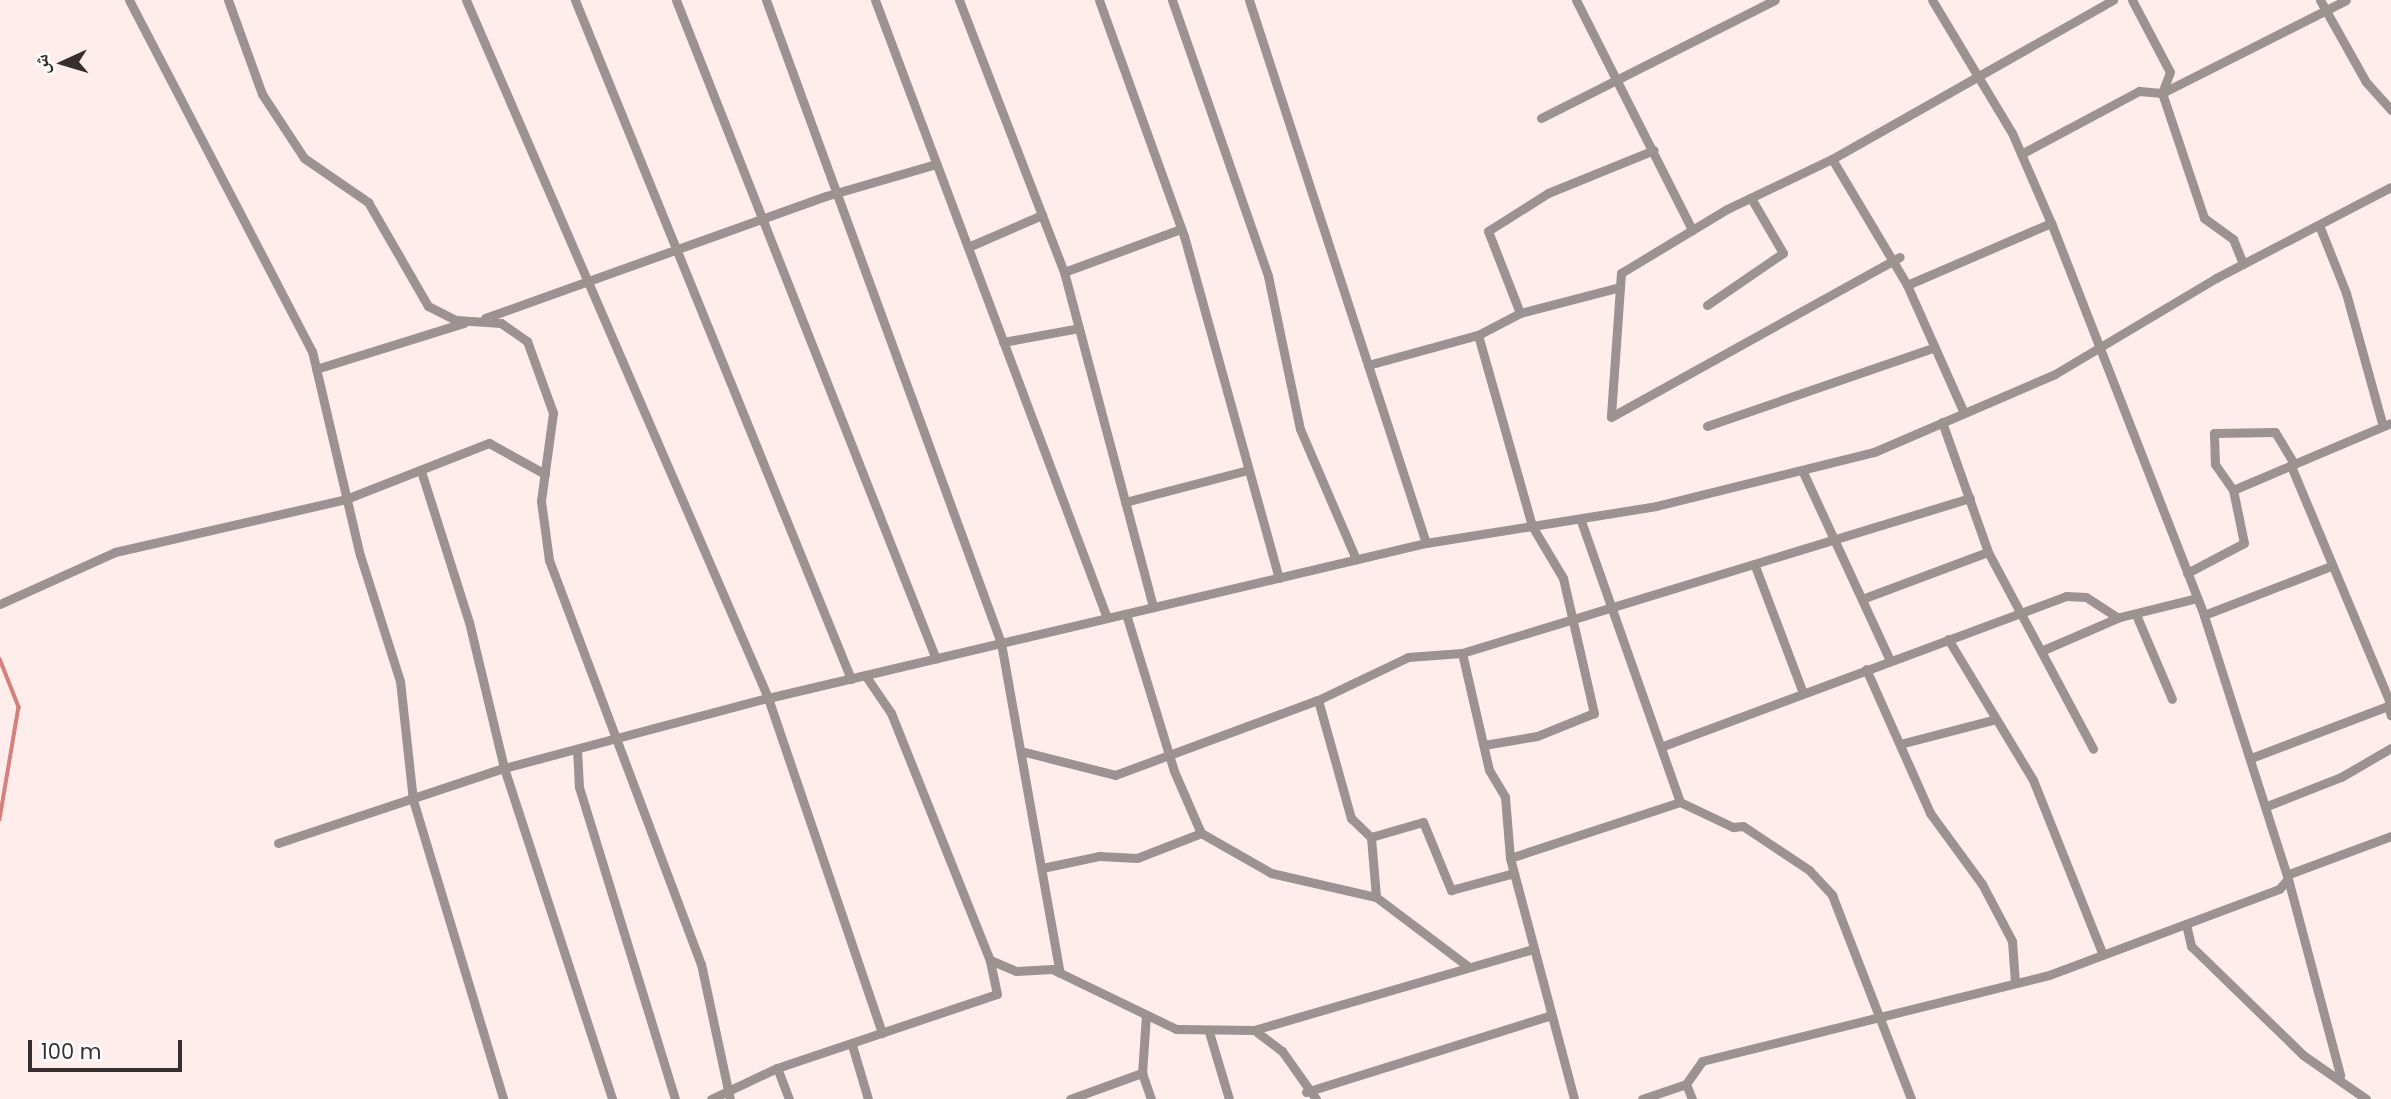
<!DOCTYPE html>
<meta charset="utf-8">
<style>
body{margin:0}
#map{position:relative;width:2391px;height:1099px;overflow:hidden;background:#ffedeb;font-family:Poppins,"Noto Naskh Arabic",sans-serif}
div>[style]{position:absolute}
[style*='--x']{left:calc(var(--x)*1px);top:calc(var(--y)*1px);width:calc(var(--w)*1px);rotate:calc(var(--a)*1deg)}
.stream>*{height:3.5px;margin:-1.75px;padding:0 1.75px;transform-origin:1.75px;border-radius:1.75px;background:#d3827b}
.minor>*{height:9px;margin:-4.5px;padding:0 4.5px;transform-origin:4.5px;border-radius:4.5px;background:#9c9291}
span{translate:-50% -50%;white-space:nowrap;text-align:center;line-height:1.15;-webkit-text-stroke:7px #fff;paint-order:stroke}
.north{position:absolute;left:28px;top:28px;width:70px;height:70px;-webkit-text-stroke:5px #fff;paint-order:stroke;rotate:266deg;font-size:19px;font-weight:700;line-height:28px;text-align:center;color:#372f2e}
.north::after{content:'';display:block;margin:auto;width:24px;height:32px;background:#372f2e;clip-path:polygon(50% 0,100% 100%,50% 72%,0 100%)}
.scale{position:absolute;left:28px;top:1040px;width:154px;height:32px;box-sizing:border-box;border:4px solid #372f2e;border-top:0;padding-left:9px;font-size:21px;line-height:24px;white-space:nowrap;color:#372f2e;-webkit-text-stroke:5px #fff;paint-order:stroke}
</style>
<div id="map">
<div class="stream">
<i style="--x:0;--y:659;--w:52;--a:68.4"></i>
<i style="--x:19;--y:707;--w:114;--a:99.6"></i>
</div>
<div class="minor">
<i style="--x:129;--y:0;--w:396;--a:62.5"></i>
<i style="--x:312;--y:351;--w:210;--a:76.8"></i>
<i style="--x:360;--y:555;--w:132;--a:72.4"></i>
<i style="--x:400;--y:681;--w:120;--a:83.8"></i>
<i style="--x:413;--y:800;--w:312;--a:73.2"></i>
<i style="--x:228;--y:0;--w:100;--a:70.1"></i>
<i style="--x:262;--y:94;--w:77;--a:56.7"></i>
<i style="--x:304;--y:158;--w:78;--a:34.5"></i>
<i style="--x:368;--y:202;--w:120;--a:60"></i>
<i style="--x:428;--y:306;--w:31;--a:27"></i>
<i style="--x:456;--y:320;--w:45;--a:3.8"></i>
<i style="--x:501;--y:323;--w:32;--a:35"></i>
<i style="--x:527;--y:341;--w:77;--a:70.1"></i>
<i style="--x:553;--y:413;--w:89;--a:97.8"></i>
<i style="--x:541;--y:501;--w:60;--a:82.3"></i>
<i style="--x:549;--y:560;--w:432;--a:69.4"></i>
<i style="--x:701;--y:964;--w:138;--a:77.9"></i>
<i style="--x:466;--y:0;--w:761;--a:66.6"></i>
<i style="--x:768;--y:698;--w:354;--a:71.2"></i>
<i style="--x:575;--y:0;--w:733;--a:67.88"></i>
<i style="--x:676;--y:0;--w:708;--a:68.47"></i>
<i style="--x:766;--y:0;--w:685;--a:69.92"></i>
<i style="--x:1001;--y:643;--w:335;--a:79.9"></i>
<i style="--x:875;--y:0;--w:660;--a:69.42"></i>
<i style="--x:959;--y:0;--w:292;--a:68.9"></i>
<i style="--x:1064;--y:272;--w:347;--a:75.1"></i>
<i style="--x:1099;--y:0;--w:251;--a:70.2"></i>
<i style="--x:1184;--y:236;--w:355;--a:74.5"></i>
<i style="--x:1172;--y:0;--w:292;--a:70.8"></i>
<i style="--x:1268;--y:276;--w:156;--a:78.2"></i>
<i style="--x:1300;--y:429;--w:142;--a:66.7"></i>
<i style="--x:1249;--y:0;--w:571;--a:71.95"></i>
<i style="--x:1576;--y:0;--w:258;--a:63.2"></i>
<i style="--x:2132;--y:0;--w:81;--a:62.2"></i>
<i style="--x:2170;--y:72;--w:22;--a:111"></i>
<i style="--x:2162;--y:93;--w:132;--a:71.4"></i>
<i style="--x:2204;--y:218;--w:36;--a:36"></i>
<i style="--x:2233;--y:239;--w:27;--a:68"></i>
<i style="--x:2320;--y:0;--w:94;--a:60.7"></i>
<i style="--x:2366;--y:82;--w:38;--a:48"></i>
<i style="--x:1541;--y:118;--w:262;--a:-26.8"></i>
<i style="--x:2021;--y:154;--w:134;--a:-28.1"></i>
<i style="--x:2139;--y:91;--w:23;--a:5"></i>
<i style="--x:2162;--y:93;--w:206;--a:-26.8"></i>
<i style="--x:1832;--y:159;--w:147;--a:59.2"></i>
<i style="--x:1907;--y:285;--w:140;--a:66"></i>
<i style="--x:2319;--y:225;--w:73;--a:68.3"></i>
<i style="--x:2346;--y:293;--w:138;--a:74.5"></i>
<i style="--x:968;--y:247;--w:81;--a:-23.4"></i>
<i style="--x:1064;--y:272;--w:125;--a:-20.2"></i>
<i style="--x:1907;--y:285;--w:157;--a:-23.3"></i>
<i style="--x:1620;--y:287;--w:14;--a:-86"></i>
<i style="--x:1621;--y:273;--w:124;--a:-31.1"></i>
<i style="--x:1727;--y:209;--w:116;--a:-25.5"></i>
<i style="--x:1832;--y:159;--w:323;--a:-29.5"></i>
<i style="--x:1707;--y:305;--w:92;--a:-34.4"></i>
<i style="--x:1783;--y:253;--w:64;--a:-120.2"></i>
<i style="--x:1520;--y:313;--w:88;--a:-111.3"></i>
<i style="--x:1488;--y:231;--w:71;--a:-32.3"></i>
<i style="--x:1548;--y:193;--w:114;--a:-22.1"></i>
<i style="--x:485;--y:318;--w:362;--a:-19.7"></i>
<i style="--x:826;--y:196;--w:115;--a:-16.2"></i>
<i style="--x:1478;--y:335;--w:198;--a:74.2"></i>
<i style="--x:1532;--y:526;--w:61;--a:59.2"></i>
<i style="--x:1563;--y:578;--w:139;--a:77.1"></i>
<i style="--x:1594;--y:713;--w:61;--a:158"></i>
<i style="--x:1537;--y:736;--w:54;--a:170.4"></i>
<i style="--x:1003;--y:342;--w:77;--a:-10.4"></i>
<i style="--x:1368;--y:365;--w:114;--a:-15.3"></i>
<i style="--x:1478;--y:335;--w:47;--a:-27.6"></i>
<i style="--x:1520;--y:313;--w:103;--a:-14.6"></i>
<i style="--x:1620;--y:287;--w:130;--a:94"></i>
<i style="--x:1611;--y:417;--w:330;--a:-29"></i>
<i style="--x:316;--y:369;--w:155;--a:-17.3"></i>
<i style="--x:1942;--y:422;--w:138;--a:70.5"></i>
<i style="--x:1988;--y:552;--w:223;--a:61.9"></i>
<i style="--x:1707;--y:426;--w:241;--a:-19.1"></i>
<i style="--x:2291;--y:466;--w:259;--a:67.3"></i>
<i style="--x:1802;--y:470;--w:207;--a:65.2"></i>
<i style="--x:421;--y:471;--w:158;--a:72.4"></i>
<i style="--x:469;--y:622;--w:150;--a:76.5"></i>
<i style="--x:504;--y:768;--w:348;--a:71.9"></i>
<i style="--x:2233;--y:490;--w:172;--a:-23"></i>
<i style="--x:1125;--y:502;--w:127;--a:-14.6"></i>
<i style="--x:1581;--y:521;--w:298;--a:70.6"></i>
<i style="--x:1755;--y:566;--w:136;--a:69.3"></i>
<i style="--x:2187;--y:573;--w:64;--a:-27.8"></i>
<i style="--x:2244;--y:543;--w:54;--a:-101.7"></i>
<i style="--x:2233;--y:490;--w:32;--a:-125"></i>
<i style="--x:2215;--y:464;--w:31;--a:-92"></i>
<i style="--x:2214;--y:433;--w:61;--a:-0.9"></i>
<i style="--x:2275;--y:432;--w:37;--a:59"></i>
<i style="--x:1862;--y:599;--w:134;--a:-20.5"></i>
<i style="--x:0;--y:604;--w:126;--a:-24.3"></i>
<i style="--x:115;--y:552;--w:237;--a:-12.9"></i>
<i style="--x:346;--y:499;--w:154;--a:-21.4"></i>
<i style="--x:489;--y:443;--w:64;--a:29"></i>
<i style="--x:1126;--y:614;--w:164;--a:73"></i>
<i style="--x:1174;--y:771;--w:68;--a:66.5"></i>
<i style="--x:1201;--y:833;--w:81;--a:29.7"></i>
<i style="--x:1271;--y:873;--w:108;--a:12.9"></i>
<i style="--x:1376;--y:897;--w:116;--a:37"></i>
<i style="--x:2204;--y:615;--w:136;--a:-21.1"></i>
<i style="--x:2137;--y:617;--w:89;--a:66.9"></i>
<i style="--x:1948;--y:639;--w:165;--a:58.9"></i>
<i style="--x:2033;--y:780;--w:188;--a:68.2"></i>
<i style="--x:2041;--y:651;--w:86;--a:-23.3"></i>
<i style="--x:2120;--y:617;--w:79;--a:-13.9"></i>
<i style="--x:1462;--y:653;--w:120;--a:77"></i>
<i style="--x:1489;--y:770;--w:31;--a:59"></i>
<i style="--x:1505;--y:797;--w:61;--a:85.3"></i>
<i style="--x:1510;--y:858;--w:249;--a:75.1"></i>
<i style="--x:1866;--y:669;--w:158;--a:66"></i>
<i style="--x:1930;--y:813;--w:88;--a:53.8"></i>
<i style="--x:1982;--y:884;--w:64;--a:62.2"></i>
<i style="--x:2012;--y:941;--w:42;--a:85.9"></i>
<i style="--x:865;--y:675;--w:46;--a:55.6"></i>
<i style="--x:891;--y:713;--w:266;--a:68.2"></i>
<i style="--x:990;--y:960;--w:28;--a:23"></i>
<i style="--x:1016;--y:971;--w:36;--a:-3"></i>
<i style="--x:1052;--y:969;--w:138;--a:25.8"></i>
<i style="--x:1176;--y:1029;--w:78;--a:0.7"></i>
<i style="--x:1254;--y:1030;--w:35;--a:37"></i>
<i style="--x:1282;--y:1051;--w:59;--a:54.7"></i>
<i style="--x:1318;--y:700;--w:123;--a:74.4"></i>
<i style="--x:1351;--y:818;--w:28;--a:44"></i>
<i style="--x:1900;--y:744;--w:96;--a:-14.5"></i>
<i style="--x:1663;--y:746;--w:430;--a:-20.4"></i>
<i style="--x:2066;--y:596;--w:20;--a:3"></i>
<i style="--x:2086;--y:597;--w:38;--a:33"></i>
<i style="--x:577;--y:749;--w:38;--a:87"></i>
<i style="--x:579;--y:787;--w:326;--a:72.9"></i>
<i style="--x:1025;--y:752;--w:93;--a:14.3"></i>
<i style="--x:1115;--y:775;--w:216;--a:-20.3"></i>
<i style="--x:1318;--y:700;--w:100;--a:-25.5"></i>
<i style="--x:1408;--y:657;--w:54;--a:-4.2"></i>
<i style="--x:1462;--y:653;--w:531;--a:-16.97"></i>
<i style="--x:2251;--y:758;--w:147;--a:-20.8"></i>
<i style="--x:2388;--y:706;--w:10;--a:73"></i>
<i style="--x:2267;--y:806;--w:79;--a:-21.4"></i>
<i style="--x:2341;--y:777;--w:58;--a:-30.1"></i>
<i style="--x:278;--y:843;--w:238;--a:-18.4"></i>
<i style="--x:504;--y:768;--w:273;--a:-14.9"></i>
<i style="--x:768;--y:698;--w:676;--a:-13.26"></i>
<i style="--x:1426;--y:543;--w:233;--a:-9.1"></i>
<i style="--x:1656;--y:506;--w:225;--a:-13.9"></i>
<i style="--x:1874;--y:452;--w:197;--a:-23.3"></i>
<i style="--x:2055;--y:374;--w:187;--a:-30.8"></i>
<i style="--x:2216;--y:278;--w:197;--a:-27.5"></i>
<i style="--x:1510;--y:858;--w:179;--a:-18.2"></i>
<i style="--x:1680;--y:802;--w:59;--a:25.3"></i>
<i style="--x:1733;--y:827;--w:10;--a:-6"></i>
<i style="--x:1743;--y:826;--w:79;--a:33.7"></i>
<i style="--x:1809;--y:870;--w:34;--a:47"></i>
<i style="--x:1832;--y:895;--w:219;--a:68.8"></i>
<i style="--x:1042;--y:868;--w:58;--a:-11.9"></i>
<i style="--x:1099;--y:856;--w:38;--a:3"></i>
<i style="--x:1137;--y:858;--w:69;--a:-21.3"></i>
<i style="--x:2289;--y:874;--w:109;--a:-20.4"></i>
<i style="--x:2288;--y:879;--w:203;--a:75.1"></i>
<i style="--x:1376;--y:897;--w:60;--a:-94.8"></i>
<i style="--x:1371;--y:837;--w:54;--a:-16.1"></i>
<i style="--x:1423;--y:822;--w:74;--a:67.6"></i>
<i style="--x:1451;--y:890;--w:65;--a:-15.1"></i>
<i style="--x:2186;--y:924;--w:23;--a:77"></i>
<i style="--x:2191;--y:946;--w:156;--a:44.2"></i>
<i style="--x:2303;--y:1055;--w:77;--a:34.9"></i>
<i style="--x:1146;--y:1015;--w:58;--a:93.9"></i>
<i style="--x:1142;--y:1073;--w:28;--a:71"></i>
<i style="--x:1254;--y:1030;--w:290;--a:-16.2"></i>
<i style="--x:1209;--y:1032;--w:70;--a:73.4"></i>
<i style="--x:852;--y:1045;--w:56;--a:73.5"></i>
<i style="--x:1306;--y:1092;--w:257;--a:-17.4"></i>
<i style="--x:711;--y:1099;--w:73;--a:-25.2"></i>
<i style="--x:789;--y:1099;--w:33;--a:-111"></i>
<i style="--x:777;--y:1068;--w:232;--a:-18.6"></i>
<i style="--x:997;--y:994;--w:35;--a:-102"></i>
<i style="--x:1070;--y:1099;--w:77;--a:-19.9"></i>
<i style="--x:1642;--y:1099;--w:46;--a:-18.8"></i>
<i style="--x:1692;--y:1099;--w:16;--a:-112"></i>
<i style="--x:1686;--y:1084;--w:28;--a:-55"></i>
<i style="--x:1702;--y:1061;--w:357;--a:-13.9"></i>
<i style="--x:2049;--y:975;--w:246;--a:-20.5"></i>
<i style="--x:2279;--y:889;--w:13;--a:-48"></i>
<i style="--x:2288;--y:879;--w:277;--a:-107.7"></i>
<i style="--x:2204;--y:615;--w:421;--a:-111.3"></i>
<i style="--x:2051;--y:223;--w:98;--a:-113.4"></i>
<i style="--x:2012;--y:133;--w:155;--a:-121"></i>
</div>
<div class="north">ش</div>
<div class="scale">100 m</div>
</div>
